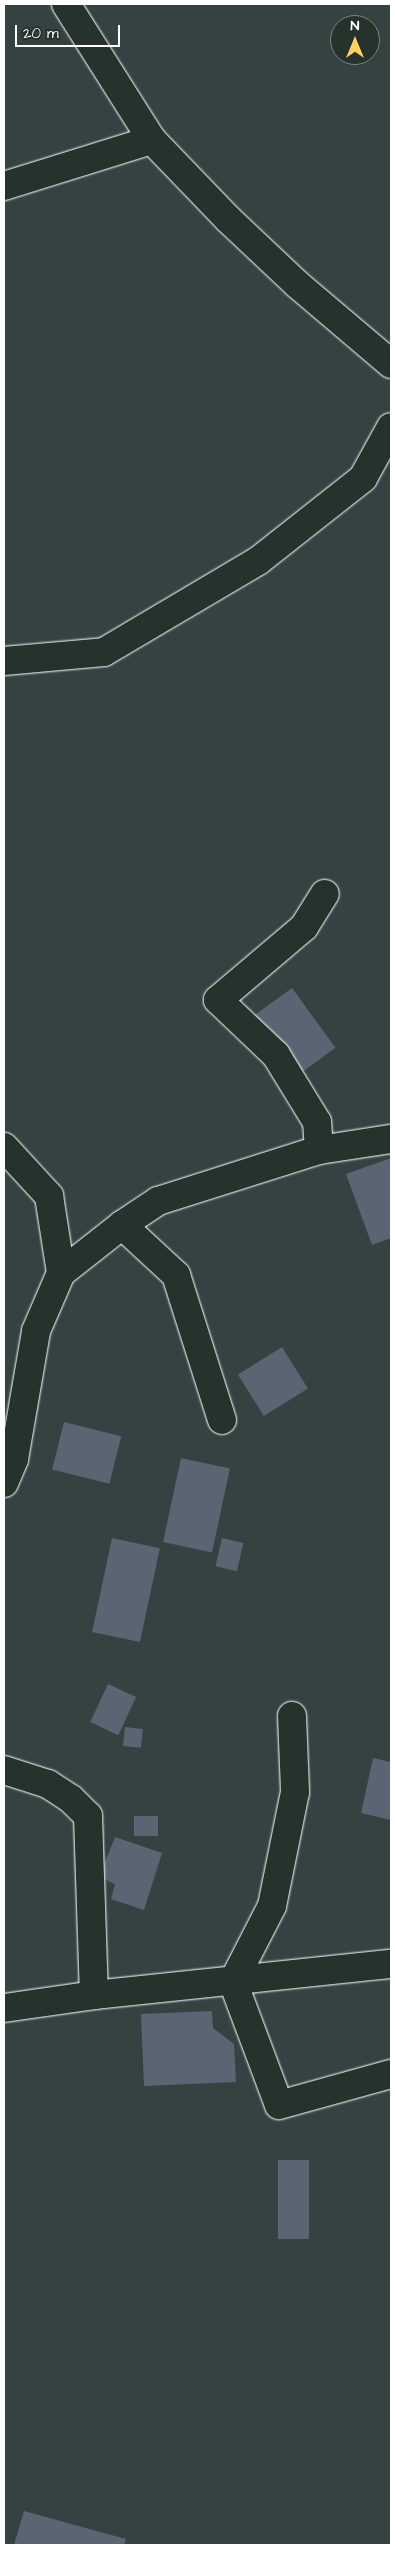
<!DOCTYPE html>
<style>
body{margin:0}
#map{position:relative;width:395px;height:2549px;overflow:hidden;background:#354242;font-family:"Architects Daughter",sans-serif}
div>[style]{position:absolute}
[style*='--x']{left:calc(var(--x)*1px);top:calc(var(--y)*1px);width:calc(var(--w)*1px);rotate:calc(var(--a)*1deg)}
.building>*{inset:0;background:#596572;transform-origin:0 0}
.roads{filter:drop-shadow(0 0 1px #fff) drop-shadow(0 0 1px #fff)}
.street>*{height:28px;margin:-14px;padding:0 14px;transform-origin:14px;border-radius:14px;background:#26332d}
span{translate:-50% -50%;white-space:nowrap;text-align:center;line-height:1.15;-webkit-text-stroke:4px #26332d;paint-order:stroke}
.frame{position:absolute;inset:0;border:5px solid #fff;pointer-events:none}
.north{position:absolute;left:330px;top:15px;width:50px;height:50px;box-sizing:border-box;background:#26332d;border:1px solid #7d8581;border-radius:50%;rotate:0deg;font-size:14px;font-weight:700;line-height:20px;text-align:center;color:#fff}
.north::after{content:'';display:block;margin:auto;width:18px;height:22px;background:#ffd166;clip-path:polygon(50% 0,100% 100%,50% 72%,0 100%)}
.scale{position:absolute;left:15px;top:25px;width:105px;height:22px;box-sizing:border-box;border:2px solid #fff;border-top:0;padding-left:6px;font-size:15px;line-height:18px;white-space:nowrap;color:#fff;-webkit-text-stroke:4px #26332d;paint-order:stroke}
</style>
<div id="map">
<div class="building">
<i style="left:292px;top:988px;width:74px;height:49px;rotate:54deg"></i>
<i style="clip-path:polygon(391px 1158px,391px 1238px,372px 1245px,346px 1174px)"></i>
<i style="left:282px;top:1347px;width:49px;height:52px;rotate:58deg"></i>
<i style="left:64px;top:1422px;width:59px;height:49px;rotate:14deg"></i>
<i style="left:181px;top:1458px;width:50px;height:86px;rotate:12deg"></i>
<i style="left:112px;top:1538px;width:49px;height:96px;rotate:12deg"></i>
<i style="left:222px;top:1538px;width:22px;height:29px;rotate:13deg"></i>
<i style="left:108px;top:1684px;width:31px;height:42px;rotate:25deg"></i>
<i style="left:125px;top:1727px;width:18px;height:19px;rotate:6deg"></i>
<i style="clip-path:polygon(373px 1758px,391px 1762px,391px 1820px,361px 1813px)"></i>
<i style="left:134px;top:1816px;width:24px;height:20px"></i>
<i style="clip-path:polygon(115px 1837px,162px 1853px,144px 1910px,111px 1899px,115px 1884px,99px 1877px)"></i>
<i style="clip-path:polygon(212px 2011px,213px 2028px,234px 2044px,236px 2082px,144px 2086px,141px 2014px)"></i>
<i style="left:278px;top:2160px;width:31px;height:79px"></i>
<i style="clip-path:polygon(24px 2511px,126px 2539px,124px 2545px,14px 2545px)"></i>
</div>
<div class="roads">
<div class="street">
<i style="--x:66;--y:4;--w:161;--a:57.7"></i>
<i style="--x:152;--y:140;--w:110;--a:46.1"></i>
<i style="--x:228;--y:219;--w:96;--a:43.3"></i>
<i style="--x:298;--y:285;--w:122;--a:40.3"></i>
<i style="--x:4;--y:186;--w:155;--a:-17.3"></i>
<i style="--x:4;--y:661;--w:100;--a:-5.1"></i>
<i style="--x:104;--y:652;--w:179;--a:-30.6"></i>
<i style="--x:258;--y:561;--w:134;--a:-38.3"></i>
<i style="--x:363;--y:478;--w:58;--a:-61.2"></i>
<i style="--x:4;--y:1147;--w:67;--a:47.4"></i>
<i style="--x:49;--y:1196;--w:78;--a:81.1"></i>
<i style="--x:319;--y:1150;--w:28;--a:-94"></i>
<i style="--x:317;--y:1122;--w:79;--a:-121.5"></i>
<i style="--x:276;--y:1055;--w:80;--a:-136.5"></i>
<i style="--x:218;--y:1000;--w:113;--a:-40.3"></i>
<i style="--x:304;--y:927;--w:39;--a:-58"></i>
<i style="--x:122;--y:1225;--w:74;--a:42.8"></i>
<i style="--x:176;--y:1275;--w:152;--a:72.4"></i>
<i style="--x:4;--y:1483;--w:26;--a:-67"></i>
<i style="--x:14;--y:1459;--w:130;--a:-80.2"></i>
<i style="--x:36;--y:1331;--w:63;--a:-66.7"></i>
<i style="--x:61;--y:1273;--w:78;--a:-38.2"></i>
<i style="--x:122;--y:1225;--w:43;--a:-33.7"></i>
<i style="--x:158;--y:1201;--w:169;--a:-17.6"></i>
<i style="--x:319;--y:1150;--w:73;--a:-8.7"></i>
<i style="--x:292;--y:1716;--w:76;--a:87.7"></i>
<i style="--x:295;--y:1792;--w:116;--a:101.4"></i>
<i style="--x:272;--y:1906;--w:85;--a:117.2"></i>
<i style="--x:233;--y:1982;--w:131;--a:69.5"></i>
<i style="--x:279;--y:2105;--w:116;--a:-15.5"></i>
<i style="--x:4;--y:1770;--w:46;--a:17.7"></i>
<i style="--x:48;--y:1784;--w:27;--a:33"></i>
<i style="--x:71;--y:1799;--w:24;--a:45"></i>
<i style="--x:88;--y:1816;--w:179;--a:88.1"></i>
<i style="--x:4;--y:2008;--w:91;--a:-8.2"></i>
<i style="--x:94;--y:1995;--w:299;--a:-6"></i>
</div>
</div>
<div class="frame"></div>
<div class="north">N</div>
<div class="scale">20 m</div>
</div>
